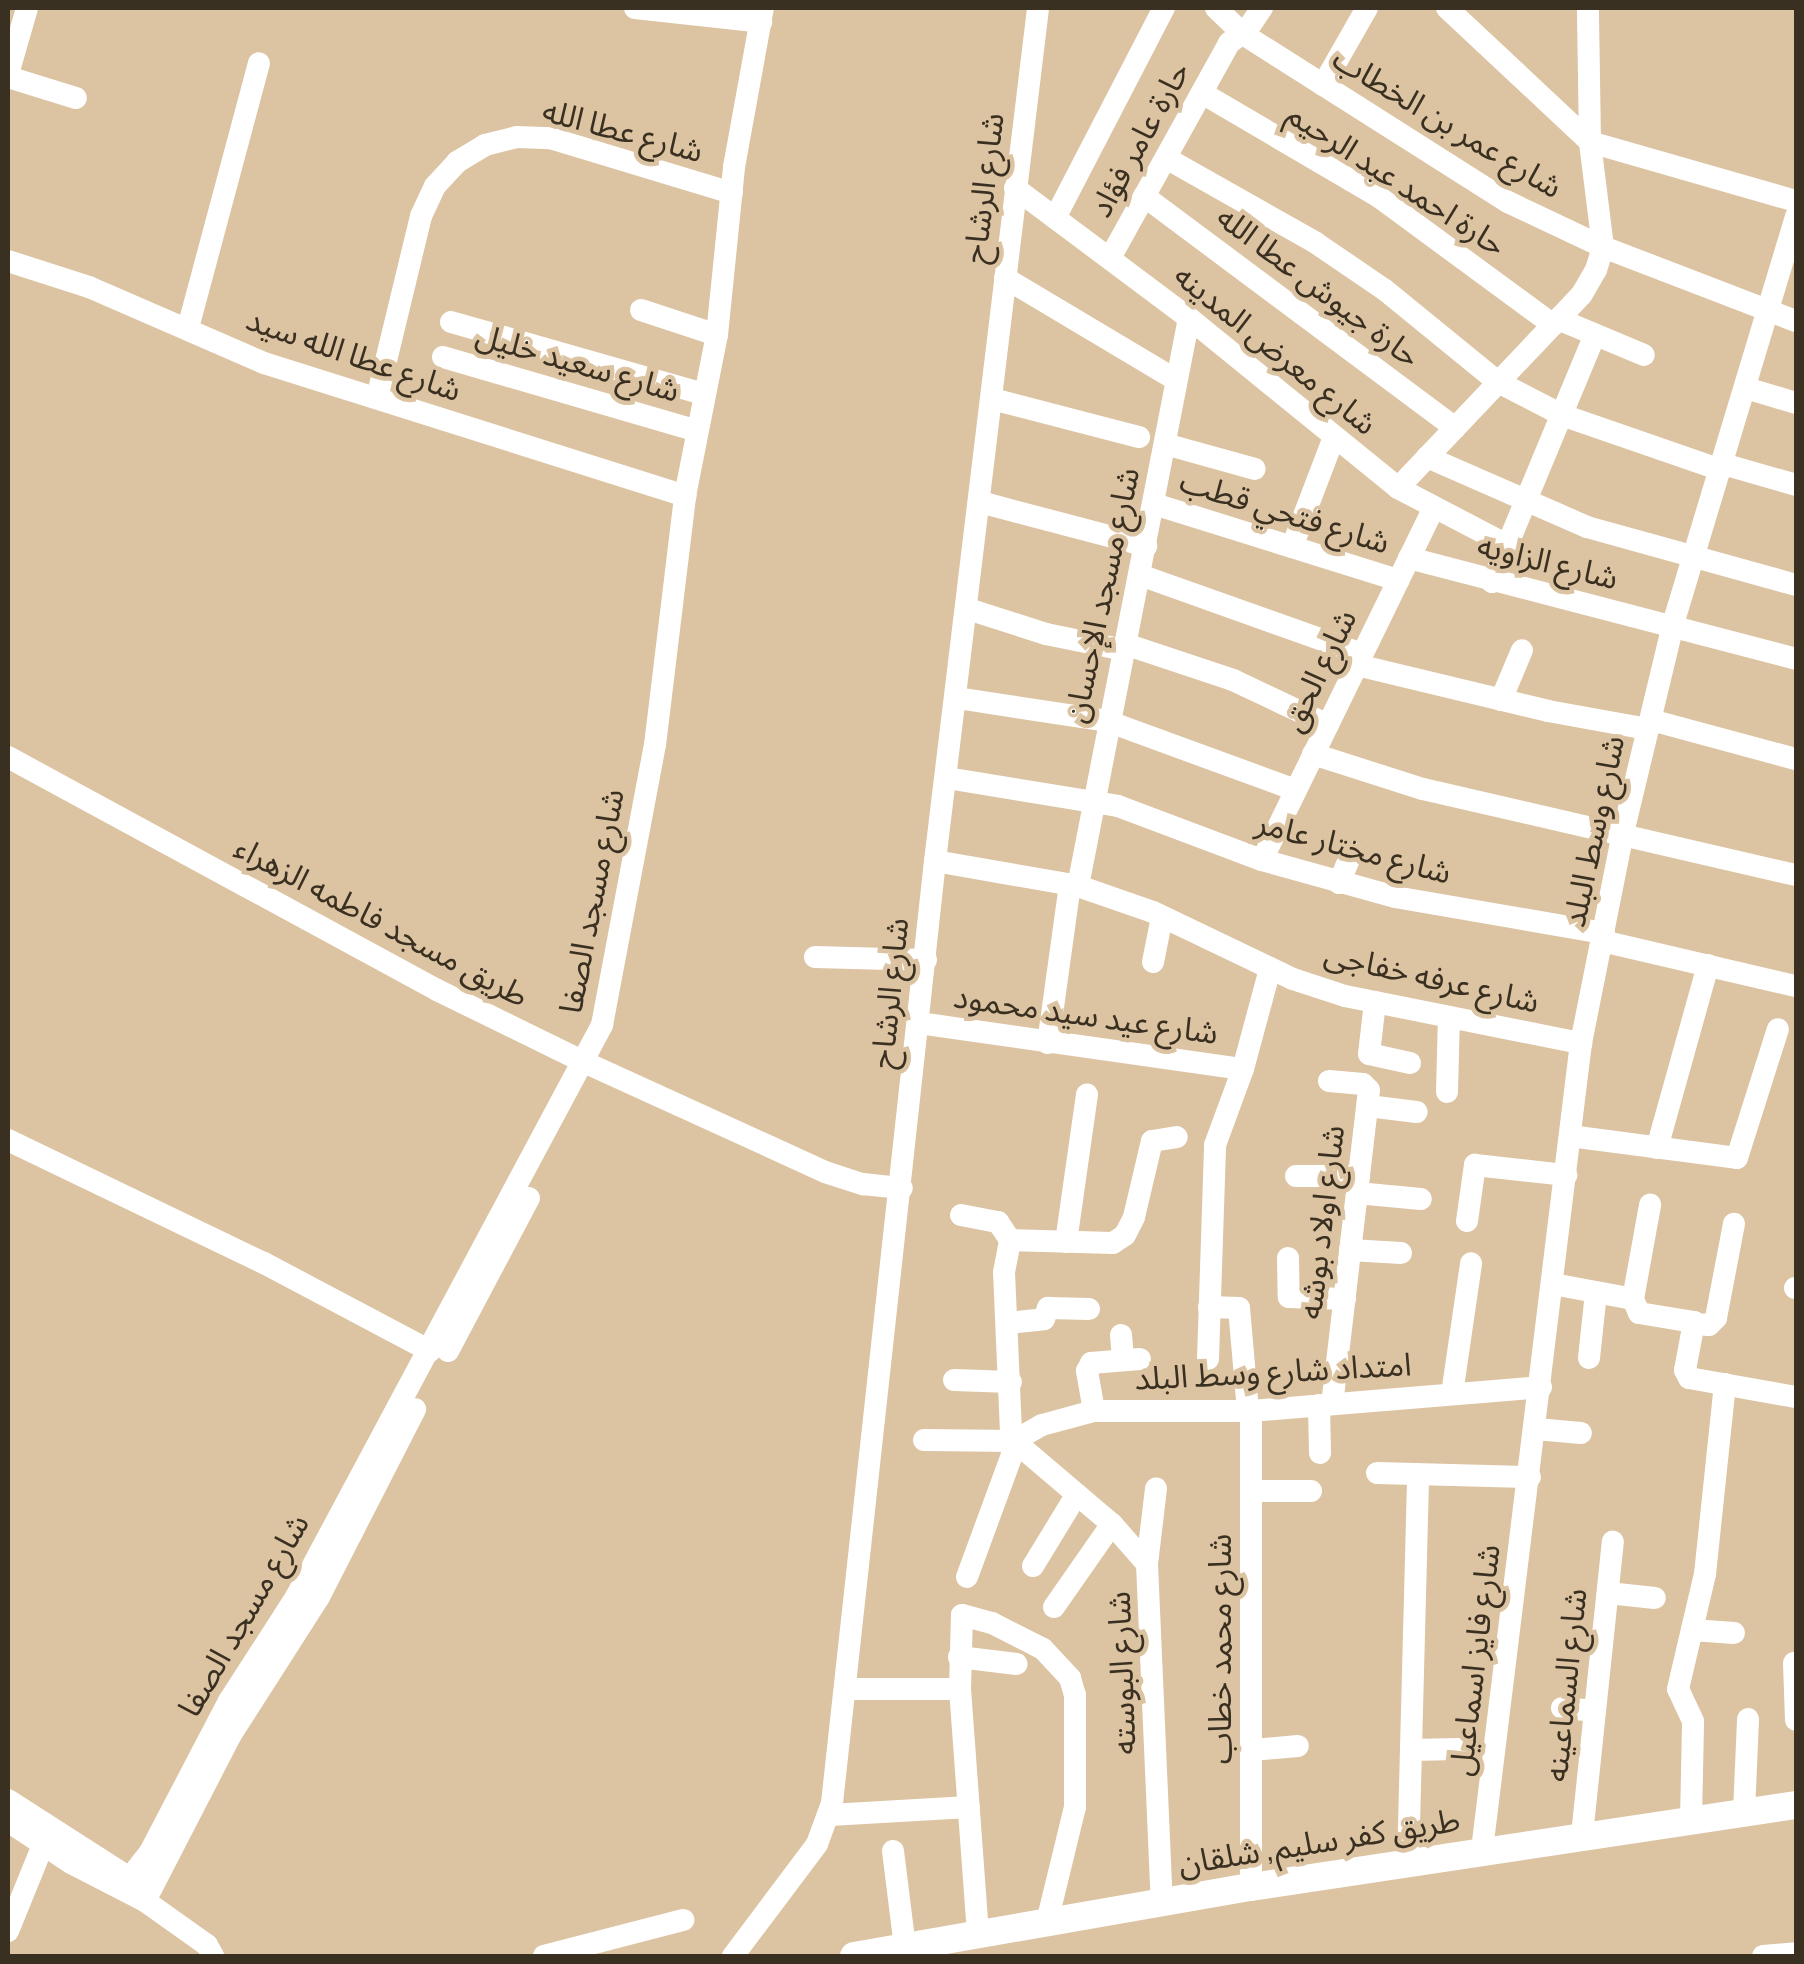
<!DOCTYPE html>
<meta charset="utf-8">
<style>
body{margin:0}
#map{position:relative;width:1804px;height:1964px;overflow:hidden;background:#dcc3a1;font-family:Manrope,"Noto Sans Arabic",sans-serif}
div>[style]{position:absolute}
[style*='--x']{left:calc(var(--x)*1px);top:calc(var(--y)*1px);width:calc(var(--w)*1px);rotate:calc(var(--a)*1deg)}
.minor>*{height:22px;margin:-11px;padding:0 11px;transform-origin:11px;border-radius:11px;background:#fff}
.tertiary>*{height:28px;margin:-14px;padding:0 14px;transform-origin:14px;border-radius:14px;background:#fff}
span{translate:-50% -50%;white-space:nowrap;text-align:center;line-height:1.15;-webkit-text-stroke:9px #dcc3a1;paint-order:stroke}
.street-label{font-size:32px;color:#3a3022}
.frame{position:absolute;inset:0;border:10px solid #3a3022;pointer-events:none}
</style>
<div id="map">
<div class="minor">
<i style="--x:635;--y:8;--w:127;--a:6.3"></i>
<i style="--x:1216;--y:8;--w:37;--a:44"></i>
<i style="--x:1243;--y:34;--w:314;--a:32.4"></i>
<i style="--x:1508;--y:202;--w:105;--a:25.3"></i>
<i style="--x:1603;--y:247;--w:207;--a:21"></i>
<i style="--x:1447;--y:8;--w:196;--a:43.1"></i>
<i style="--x:1590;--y:142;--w:214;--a:16"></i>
<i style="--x:8;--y:74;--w:69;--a:-73.9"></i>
<i style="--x:8;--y:77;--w:71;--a:17.2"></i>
<i style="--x:1323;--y:85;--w:89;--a:-60.3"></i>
<i style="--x:1202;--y:93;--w:205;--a:30.4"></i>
<i style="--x:1379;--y:197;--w:216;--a:36.3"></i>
<i style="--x:1166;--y:158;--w:172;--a:29.5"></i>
<i style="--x:1316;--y:243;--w:83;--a:34.3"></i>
<i style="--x:1385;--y:290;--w:146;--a:39.2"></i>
<i style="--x:1498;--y:382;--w:72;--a:27.3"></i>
<i style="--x:1562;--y:415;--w:168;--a:19.1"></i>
<i style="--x:1015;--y:188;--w:217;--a:36.8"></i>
<i style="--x:1189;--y:318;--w:269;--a:39.1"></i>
<i style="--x:1398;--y:488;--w:123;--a:27.6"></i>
<i style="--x:1144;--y:196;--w:388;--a:36.7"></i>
<i style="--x:1055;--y:218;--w:237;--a:-62.6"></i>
<i style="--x:1110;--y:258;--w:246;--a:-61"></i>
<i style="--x:1229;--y:43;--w:22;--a:-36"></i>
<i style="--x:1247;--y:30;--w:27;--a:-56"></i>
<i style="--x:8;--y:261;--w:85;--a:17.8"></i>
<i style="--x:89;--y:287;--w:191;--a:23.5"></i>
<i style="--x:264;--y:363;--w:442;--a:17.5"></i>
<i style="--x:1005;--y:278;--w:199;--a:30.8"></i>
<i style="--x:641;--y:310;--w:80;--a:18.2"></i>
<i style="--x:1558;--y:319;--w:93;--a:22.7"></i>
<i style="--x:451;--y:322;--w:263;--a:15.9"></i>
<i style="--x:188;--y:328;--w:274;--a:-75"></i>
<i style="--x:443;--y:357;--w:262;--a:16.2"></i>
<i style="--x:1746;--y:388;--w:52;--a:16.7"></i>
<i style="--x:377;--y:398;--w:187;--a:-76.4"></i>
<i style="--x:421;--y:216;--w:33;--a:-65"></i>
<i style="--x:435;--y:186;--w:33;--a:-47"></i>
<i style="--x:457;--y:162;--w:33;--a:-31"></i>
<i style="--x:485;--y:145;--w:33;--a:-14"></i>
<i style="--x:517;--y:137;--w:33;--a:2"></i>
<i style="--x:550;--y:138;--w:190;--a:16.8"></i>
<i style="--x:992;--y:399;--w:152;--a:14.5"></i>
<i style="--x:1165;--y:444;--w:93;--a:15.5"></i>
<i style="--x:1427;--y:457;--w:175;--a:23.6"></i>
<i style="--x:1587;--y:527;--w:217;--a:15.5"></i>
<i style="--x:1723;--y:464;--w:76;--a:16"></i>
<i style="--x:1398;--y:488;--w:267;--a:-46.5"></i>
<i style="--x:1582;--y:294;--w:28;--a:-60"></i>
<i style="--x:1596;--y:270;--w:24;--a:-73"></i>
<i style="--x:1603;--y:247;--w:106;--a:-97.1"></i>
<i style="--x:1590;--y:142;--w:134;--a:-90.9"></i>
<i style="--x:980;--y:502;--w:172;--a:14.8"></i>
<i style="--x:1154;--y:504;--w:256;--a:17.3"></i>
<i style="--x:1292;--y:547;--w:118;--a:-69.1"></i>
<i style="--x:1409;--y:558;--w:400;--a:14.6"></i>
<i style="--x:1140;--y:575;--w:236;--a:19.6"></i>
<i style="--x:1492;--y:582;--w:268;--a:-67.4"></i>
<i style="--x:968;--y:609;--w:82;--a:17.8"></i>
<i style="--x:1046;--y:634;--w:80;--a:11.6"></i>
<i style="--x:1125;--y:644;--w:114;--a:18.4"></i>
<i style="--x:1233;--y:680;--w:105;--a:25.3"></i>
<i style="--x:1357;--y:665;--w:196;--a:13.5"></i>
<i style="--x:1548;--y:711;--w:102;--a:10.2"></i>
<i style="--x:957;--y:698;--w:152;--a:8.7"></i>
<i style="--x:1107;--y:721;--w:201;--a:20.1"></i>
<i style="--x:1501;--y:700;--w:54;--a:-67.2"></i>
<i style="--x:1651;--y:720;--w:150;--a:15.1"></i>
<i style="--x:1313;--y:754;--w:115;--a:17.7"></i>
<i style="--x:1423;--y:789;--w:383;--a:13"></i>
<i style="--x:8;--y:757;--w:488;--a:28.5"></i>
<i style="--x:437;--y:990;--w:164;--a:26.1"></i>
<i style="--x:584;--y:1062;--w:265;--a:24.5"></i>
<i style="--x:825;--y:1172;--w:40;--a:18"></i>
<i style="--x:863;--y:1184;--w:39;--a:6"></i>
<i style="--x:947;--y:778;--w:173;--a:9.3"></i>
<i style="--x:1118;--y:806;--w:154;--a:20.6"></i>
<i style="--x:1262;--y:860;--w:138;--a:15.5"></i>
<i style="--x:1395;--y:897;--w:212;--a:9.8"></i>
<i style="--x:1262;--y:860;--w:390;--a:-64"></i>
<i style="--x:935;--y:861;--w:145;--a:9.9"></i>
<i style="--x:1078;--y:886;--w:79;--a:19.1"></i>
<i style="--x:1153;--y:912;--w:155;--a:25.6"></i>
<i style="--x:1293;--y:979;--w:55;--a:18.1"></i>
<i style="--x:1345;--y:996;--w:241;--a:11.3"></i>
<i style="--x:1339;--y:883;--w:33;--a:-67"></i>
<i style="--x:1078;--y:886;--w:579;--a:-78.94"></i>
<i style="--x:1602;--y:941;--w:199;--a:13.1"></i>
<i style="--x:815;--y:957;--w:111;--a:1.5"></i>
<i style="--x:1153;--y:962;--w:46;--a:-78.7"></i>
<i style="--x:1375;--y:1002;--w:52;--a:96.6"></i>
<i style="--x:1369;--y:1054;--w:42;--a:12.4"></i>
<i style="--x:919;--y:1023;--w:327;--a:8.1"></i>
<i style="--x:1048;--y:1043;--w:160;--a:-82.1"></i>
<i style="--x:1329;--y:1081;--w:34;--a:5"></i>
<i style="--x:1363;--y:1084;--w:8;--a:45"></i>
<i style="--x:1369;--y:1090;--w:316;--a:96.7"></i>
<i style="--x:1447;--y:1092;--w:75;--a:-88.5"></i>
<i style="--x:1368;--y:1106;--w:49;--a:7"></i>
<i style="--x:1570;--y:1136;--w:168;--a:7.5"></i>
<i style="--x:1737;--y:1158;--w:135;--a:-72.4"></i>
<i style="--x:8;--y:1140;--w:284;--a:25.7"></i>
<i style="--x:264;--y:1263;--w:188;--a:27.9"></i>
<i style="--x:1657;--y:1148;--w:190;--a:-74.4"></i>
<i style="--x:1296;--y:1176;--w:63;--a:0"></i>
<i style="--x:1357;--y:1193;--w:64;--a:5.4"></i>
<i style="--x:961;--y:1215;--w:38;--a:11"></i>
<i style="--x:998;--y:1222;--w:22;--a:56"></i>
<i style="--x:1010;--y:1240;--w:103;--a:1.7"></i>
<i style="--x:1113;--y:1243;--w:14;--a:-34"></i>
<i style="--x:1125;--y:1235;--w:20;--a:-63"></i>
<i style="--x:1134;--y:1217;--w:78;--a:-76.7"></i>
<i style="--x:1152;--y:1141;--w:25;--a:-9"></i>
<i style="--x:1467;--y:1221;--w:57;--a:-81.9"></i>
<i style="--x:1475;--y:1165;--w:92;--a:6.3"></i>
<i style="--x:1066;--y:1242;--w:149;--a:-81.9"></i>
<i style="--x:1350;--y:1250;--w:51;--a:3.4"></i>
<i style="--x:1288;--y:1258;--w:39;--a:89"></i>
<i style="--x:1289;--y:1297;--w:56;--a:2"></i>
<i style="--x:1553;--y:1284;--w:81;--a:10.6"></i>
<i style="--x:1633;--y:1299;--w:15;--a:67"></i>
<i style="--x:1639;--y:1313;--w:56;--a:9.3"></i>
<i style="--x:1694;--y:1322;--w:49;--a:100.6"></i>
<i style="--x:1685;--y:1370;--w:9;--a:63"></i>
<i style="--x:1689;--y:1378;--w:109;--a:10.1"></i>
<i style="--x:1795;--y:1288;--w:1;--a:0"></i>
<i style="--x:1633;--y:1299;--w:96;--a:-79.7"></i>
<i style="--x:1209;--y:1307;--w:30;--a:2"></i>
<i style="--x:1239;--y:1308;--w:103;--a:85"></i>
<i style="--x:1008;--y:1323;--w:36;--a:-6"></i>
<i style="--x:1044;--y:1319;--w:12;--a:-70"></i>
<i style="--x:1048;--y:1308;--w:41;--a:1.4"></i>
<i style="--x:1695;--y:1324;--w:14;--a:4"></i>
<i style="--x:1709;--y:1325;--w:10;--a:-45"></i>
<i style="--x:1716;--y:1318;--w:96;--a:-79.2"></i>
<i style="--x:1121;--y:1335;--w:25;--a:85"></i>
<i style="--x:448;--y:1351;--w:173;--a:-62.1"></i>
<i style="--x:1589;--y:1358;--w:66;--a:-83.9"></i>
<i style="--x:1208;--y:1359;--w:214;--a:-88.1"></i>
<i style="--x:1215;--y:1145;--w:81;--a:-69.8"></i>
<i style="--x:1243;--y:1069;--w:104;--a:-74.9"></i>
<i style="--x:954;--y:1380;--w:57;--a:2"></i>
<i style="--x:1452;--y:1394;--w:132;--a:-81.7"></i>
<i style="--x:1319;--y:1405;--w:48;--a:88.8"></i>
<i style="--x:1094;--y:1411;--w:41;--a:-99.9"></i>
<i style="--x:1087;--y:1371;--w:9;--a:-63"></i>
<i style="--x:1091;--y:1363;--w:49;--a:-4.7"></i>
<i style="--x:1536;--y:1429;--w:45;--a:5.1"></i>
<i style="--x:924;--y:1440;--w:90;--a:0.6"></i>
<i style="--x:1014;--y:1441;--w:32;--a:-30"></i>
<i style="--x:1042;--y:1425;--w:54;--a:-15.1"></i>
<i style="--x:1094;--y:1411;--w:157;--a:0"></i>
<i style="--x:1251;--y:1411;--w:291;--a:-4.7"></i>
<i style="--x:1014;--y:1441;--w:128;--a:40.3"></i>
<i style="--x:1112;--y:1524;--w:53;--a:48.8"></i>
<i style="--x:1147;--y:1564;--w:338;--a:87.5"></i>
<i style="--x:1377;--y:1473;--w:153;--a:1.5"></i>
<i style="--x:1252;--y:1491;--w:59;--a:0"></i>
<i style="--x:1147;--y:1564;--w:76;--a:-83.2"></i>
<i style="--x:1033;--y:1566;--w:84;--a:-58.6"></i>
<i style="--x:967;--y:1577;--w:130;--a:-69.8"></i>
<i style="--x:1012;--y:1455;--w:183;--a:-92.5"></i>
<i style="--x:1004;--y:1272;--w:33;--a:-79"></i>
<i style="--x:1608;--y:1593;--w:47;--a:6.1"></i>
<i style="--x:1054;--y:1607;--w:101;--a:-55.1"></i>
<i style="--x:1692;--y:1630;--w:42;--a:4.1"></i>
<i style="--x:959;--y:1657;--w:58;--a:6.9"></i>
<i style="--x:1794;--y:1663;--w:57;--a:88"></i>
<i style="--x:845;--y:1689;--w:115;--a:0"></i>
<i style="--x:1562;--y:1708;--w:33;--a:5"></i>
<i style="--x:1252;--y:1750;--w:46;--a:-5"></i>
<i style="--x:1411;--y:1750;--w:48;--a:-1.2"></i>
<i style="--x:8;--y:1800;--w:156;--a:32.7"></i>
<i style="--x:1744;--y:1812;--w:93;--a:-87.5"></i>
<i style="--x:830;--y:1815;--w:139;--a:-3.3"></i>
<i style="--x:1691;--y:1820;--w:99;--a:-88.8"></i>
<i style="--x:1693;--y:1721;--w:35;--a:-115"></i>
<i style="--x:1678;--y:1689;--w:118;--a:-76.8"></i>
<i style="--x:1705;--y:1574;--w:191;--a:-84"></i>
<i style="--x:8;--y:1821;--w:76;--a:33.7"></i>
<i style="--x:71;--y:1863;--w:83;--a:27.2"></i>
<i style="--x:145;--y:1901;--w:76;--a:35.4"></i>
<i style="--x:207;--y:1945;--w:13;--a:61"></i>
<i style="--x:1582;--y:1835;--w:295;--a:-84"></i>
<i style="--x:1482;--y:1850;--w:813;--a:-83.01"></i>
<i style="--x:1581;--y:1043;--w:214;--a:-78.7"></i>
<i style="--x:1623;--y:833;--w:215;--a:-76.5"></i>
<i style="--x:1673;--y:624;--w:426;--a:-73.2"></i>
<i style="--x:893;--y:1851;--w:97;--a:82.9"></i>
<i style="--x:1408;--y:1863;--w:389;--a:-88.5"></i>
<i style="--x:132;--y:1875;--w:29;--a:-52"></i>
<i style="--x:150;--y:1852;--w:170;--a:-62.4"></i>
<i style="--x:229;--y:1701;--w:124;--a:-57.2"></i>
<i style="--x:296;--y:1597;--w:649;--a:-61.85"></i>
<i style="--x:602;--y:1025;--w:285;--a:-79.3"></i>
<i style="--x:655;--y:745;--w:251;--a:-83.1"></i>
<i style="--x:685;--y:496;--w:164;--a:-78.8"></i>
<i style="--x:717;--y:335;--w:169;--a:-84.2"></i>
<i style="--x:734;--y:167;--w:162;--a:-79.7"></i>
<i style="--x:1251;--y:1887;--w:476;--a:-90"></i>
<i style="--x:145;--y:1901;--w:186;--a:-62.7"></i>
<i style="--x:230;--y:1736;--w:165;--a:-57.4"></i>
<i style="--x:319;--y:1597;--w:211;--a:-62.9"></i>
<i style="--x:8;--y:1931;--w:93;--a:-67.9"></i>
<i style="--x:978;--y:1934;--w:246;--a:-94.2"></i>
<i style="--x:960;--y:1689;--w:74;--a:-88.5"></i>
<i style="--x:962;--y:1615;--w:31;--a:15"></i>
<i style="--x:992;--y:1623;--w:57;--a:27"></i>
<i style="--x:1043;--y:1649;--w:40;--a:47"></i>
<i style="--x:1070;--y:1678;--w:18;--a:74"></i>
<i style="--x:1075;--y:1695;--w:112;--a:90"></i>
<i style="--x:1075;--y:1807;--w:118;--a:103.7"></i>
<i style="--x:544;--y:1956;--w:144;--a:-14.5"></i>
<i style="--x:733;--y:1956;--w:140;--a:-53.1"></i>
<i style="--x:817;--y:1844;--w:44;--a:-69.9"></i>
<i style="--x:832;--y:1803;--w:948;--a:-83.76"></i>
<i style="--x:935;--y:861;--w:859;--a:-83.11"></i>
<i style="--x:1763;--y:1956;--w:33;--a:-5"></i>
</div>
<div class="tertiary">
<i style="--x:854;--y:1956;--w:403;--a:-9.9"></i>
<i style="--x:1251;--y:1887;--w:551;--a:-8.56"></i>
</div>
<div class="street-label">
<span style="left:1448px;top:122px;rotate:31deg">شارع عمر بن الخطاب</span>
<span style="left:623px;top:130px;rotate:15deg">شارع عطا الله</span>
<span style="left:1139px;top:139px;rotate:-61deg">حارة عامر فؤاد</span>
<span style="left:1397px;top:179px;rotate:33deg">حارة احمد عبد الرحيم</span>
<span style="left:983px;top:188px;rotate:-83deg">شارع الرشاح</span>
<span style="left:1319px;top:286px;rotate:37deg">حارة جيوش عطا الله</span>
<span style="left:1276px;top:349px;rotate:39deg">شارع معرض المدينه</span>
<span style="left:354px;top:354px;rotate:19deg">شارع عطا الله سيد</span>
<span style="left:578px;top:362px;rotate:16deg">شارع سعيد خليل</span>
<span style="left:1285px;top:511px;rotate:17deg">شارع فتحي قطب</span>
<span style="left:1548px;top:561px;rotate:14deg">شارع الزاويه</span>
<span style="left:1101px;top:595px;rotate:-78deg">شارع مسجد الإحسان</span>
<span style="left:1318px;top:670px;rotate:-64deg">شارع الحق</span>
<span style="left:1593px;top:831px;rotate:-78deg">شارع وسط البلد</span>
<span style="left:1354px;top:847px;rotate:15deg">شارع مختار عامر</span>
<span style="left:591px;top:901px;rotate:-79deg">شارع مسجد الصفا</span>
<span style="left:382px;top:921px;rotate:28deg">طريق مسجد فاطمه الزهراء</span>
<span style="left:1432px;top:977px;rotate:13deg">شارع عرفه خفاجى</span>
<span style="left:889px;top:993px;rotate:-84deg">شارع الرشاح</span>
<span style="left:1086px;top:1014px;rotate:8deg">شارع عيد سيد محمود</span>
<span style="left:1321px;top:1222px;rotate:-83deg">شارع اولاد بوشه</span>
<span style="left:1273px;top:1371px;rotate:-3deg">امتداد شارع وسط البلد</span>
<span style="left:243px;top:1615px;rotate:-60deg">شارع مسجد الصفا</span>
<span style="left:1219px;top:1649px;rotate:-90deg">شارع محمد خطاب</span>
<span style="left:1474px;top:1660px;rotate:-83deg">شارع فايز اسماعيل</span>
<span style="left:1121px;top:1673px;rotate:-92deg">شارع البوسته</span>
<span style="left:1565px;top:1685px;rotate:-84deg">شارع السماعينه</span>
<span style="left:1319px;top:1841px;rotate:-9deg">طريق كفر سليم, شلقان</span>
</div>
<div class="frame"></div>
</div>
